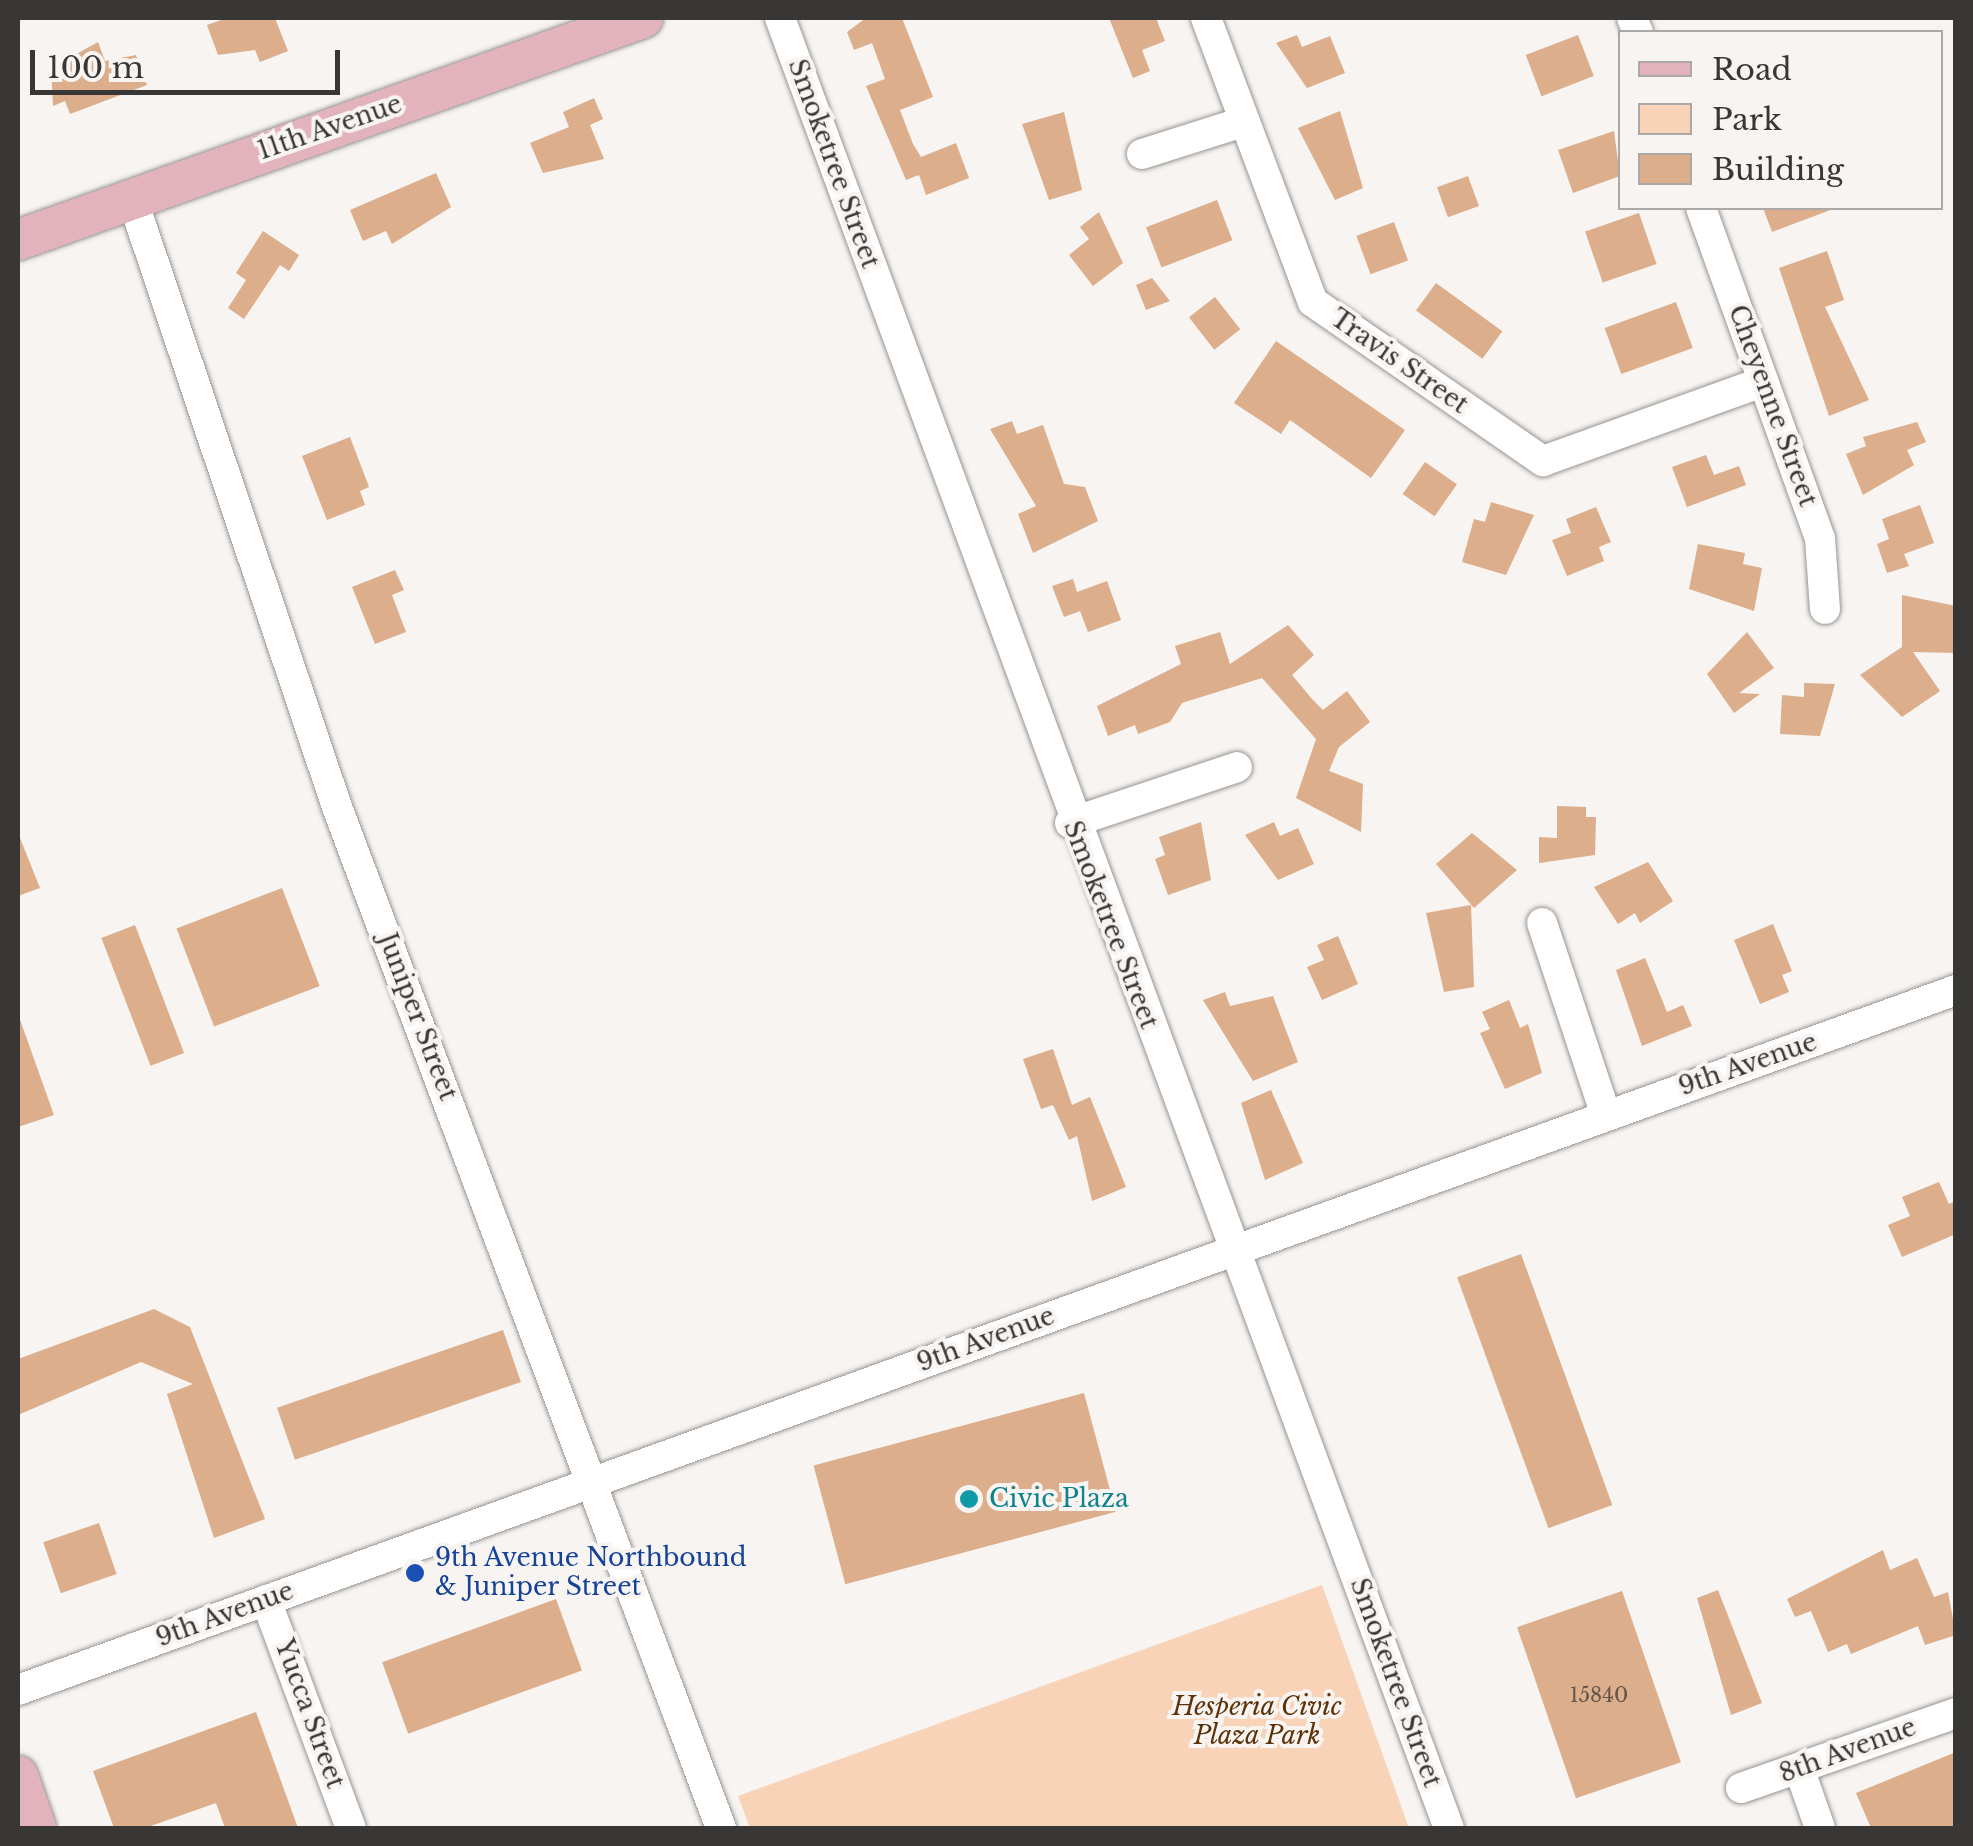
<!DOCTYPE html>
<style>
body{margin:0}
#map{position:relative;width:1973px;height:1846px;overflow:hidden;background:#f7f4f1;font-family:"Libre Baskerville",serif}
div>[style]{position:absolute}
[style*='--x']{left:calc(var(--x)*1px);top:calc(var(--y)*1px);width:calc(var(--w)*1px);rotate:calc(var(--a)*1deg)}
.green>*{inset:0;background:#f9d3b8}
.building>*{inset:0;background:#dcae8b;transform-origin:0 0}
.roads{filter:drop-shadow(0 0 2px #979492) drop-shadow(0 0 2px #979492)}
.minor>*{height:30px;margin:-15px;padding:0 15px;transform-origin:15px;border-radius:15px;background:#fff}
.major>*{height:40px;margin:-20px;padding:0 20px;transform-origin:20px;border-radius:20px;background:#e3b3bd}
.dots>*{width:28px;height:28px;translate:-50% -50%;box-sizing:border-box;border:5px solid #f7f4f1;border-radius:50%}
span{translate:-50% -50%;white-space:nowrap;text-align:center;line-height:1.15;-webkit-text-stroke:8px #f7f4f1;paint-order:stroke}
.number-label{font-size:20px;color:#62554b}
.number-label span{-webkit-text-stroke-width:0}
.street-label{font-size:25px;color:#393736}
.culture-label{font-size:25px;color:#0d838f}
.left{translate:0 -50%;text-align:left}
.transit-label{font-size:25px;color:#164399}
.park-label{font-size:25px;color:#5e3208;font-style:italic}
.frame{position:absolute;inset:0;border:20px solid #393736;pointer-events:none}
.legend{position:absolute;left:1618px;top:30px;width:325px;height:180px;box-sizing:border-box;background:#f7f4f1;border:2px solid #aba8a6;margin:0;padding:12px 18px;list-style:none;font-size:30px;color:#393736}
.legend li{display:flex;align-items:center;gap:20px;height:50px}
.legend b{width:50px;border:2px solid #aba8a6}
.scale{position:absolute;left:30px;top:50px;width:310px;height:45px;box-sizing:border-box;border:5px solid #393736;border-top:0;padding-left:12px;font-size:30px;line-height:35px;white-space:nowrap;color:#393736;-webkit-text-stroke:8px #f7f4f1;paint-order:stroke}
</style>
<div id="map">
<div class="green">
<i style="clip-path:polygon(1322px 1585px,1409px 1828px,750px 1828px,738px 1796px)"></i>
</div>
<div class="building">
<i style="clip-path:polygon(227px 18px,275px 18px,288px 51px,260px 62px,255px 50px,218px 55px,207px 25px)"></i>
<i style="clip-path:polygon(866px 18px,902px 18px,933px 97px,900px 110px,913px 144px,921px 157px,956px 143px,969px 178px,926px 195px,919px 175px,906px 180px,866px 86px,885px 79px,872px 43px,854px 50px,847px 32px)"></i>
<i style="clip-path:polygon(1109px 18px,1156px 18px,1165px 41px,1142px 50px,1150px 71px,1133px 78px)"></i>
<i style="clip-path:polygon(1297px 35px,1302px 47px,1330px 36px,1345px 73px,1307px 88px,1276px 43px)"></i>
<i style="left:1578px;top:35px;width:44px;height:56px;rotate:69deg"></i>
<i style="clip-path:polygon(98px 42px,105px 61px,136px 55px,147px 85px,70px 114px,65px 101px,53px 106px,51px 68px)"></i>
<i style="clip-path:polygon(594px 98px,603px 119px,590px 125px,604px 159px,543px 173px,530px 143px,569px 127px,563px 112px)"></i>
<i style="clip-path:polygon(1340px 111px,1363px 188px,1335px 200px,1298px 128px)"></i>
<i style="clip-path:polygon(1064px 112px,1082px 190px,1049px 200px,1022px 124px)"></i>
<i style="clip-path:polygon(1614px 131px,1620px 176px,1573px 193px,1558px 150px)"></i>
<i style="clip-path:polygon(436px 173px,451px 207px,392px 244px,386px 231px,363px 241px,350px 210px)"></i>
<i style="left:1468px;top:176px;width:32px;height:33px;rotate:70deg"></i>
<i style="left:1217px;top:200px;width:43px;height:76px;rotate:69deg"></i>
<i style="clip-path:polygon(1763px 208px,1833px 208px,1833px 209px,1772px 232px)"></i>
<i style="clip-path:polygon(1099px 212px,1123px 263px,1093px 286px,1069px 255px,1089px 239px,1080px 227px)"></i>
<i style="left:1639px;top:213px;width:54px;height:57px;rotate:71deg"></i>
<i style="left:1394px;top:222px;width:41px;height:40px;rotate:70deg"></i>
<i style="clip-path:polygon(263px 231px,299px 255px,289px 271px,280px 265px,244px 319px,228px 308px,246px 280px,236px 273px)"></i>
<i style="clip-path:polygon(1827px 251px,1844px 300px,1825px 307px,1869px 400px,1829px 416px,1779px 268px)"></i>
<i style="clip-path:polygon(1152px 278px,1170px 301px,1146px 310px,1136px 285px)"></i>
<i style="left:1436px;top:283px;width:82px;height:34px;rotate:36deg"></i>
<i style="left:1215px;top:297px;width:41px;height:33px;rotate:52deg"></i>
<i style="left:1676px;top:302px;width:49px;height:76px;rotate:70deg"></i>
<i style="clip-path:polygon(1276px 341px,1405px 430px,1371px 478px,1290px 420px,1281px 434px,1234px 403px)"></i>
<i style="clip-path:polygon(1012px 421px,1017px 434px,1043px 425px,1064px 484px,1085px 487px,1098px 521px,1033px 553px,1018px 514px,1036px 506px,990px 429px)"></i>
<i style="clip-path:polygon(1917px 422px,1926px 442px,1907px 450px,1914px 465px,1863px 495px,1846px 454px,1866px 446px,1863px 437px)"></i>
<i style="clip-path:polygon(350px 437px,369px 487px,360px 491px,365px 505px,327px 520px,302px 456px)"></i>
<i style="clip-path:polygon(1706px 455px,1714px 475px,1739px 466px,1746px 485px,1687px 507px,1672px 467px)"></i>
<i style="left:1425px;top:462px;width:39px;height:39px;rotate:35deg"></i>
<i style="clip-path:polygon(1491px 502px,1534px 515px,1506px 575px,1462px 562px,1474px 519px,1485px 522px)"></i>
<i style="clip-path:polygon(1920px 505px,1934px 543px,1904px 554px,1909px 566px,1887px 573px,1877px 544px,1889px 539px,1882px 519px)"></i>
<i style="clip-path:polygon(1596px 507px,1611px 542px,1599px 547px,1604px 561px,1567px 576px,1552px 540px,1571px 533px,1566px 519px)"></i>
<i style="clip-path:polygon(1698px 544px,1745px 553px,1743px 564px,1762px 568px,1754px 611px,1689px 589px)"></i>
<i style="clip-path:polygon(395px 570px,404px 590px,392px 595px,406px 632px,375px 644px,352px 587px)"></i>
<i style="clip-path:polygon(1073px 579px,1077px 592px,1107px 581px,1121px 620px,1088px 632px,1080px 611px,1064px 617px,1052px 586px)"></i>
<i style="clip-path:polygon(1902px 595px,1956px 606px,1956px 653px,1913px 652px,1940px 691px,1902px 717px,1860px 675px,1902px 647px)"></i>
<i style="clip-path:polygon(1288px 625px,1314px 655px,1292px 675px,1312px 699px,1323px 710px,1347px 691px,1370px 722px,1339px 747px,1329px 771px,1363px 784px,1361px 832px,1296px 798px,1316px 739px,1262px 678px,1182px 703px,1170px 722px,1138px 734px,1135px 725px,1108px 736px,1097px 706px,1181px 664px,1175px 646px,1220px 632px,1230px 664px)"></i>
<i style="clip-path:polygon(1747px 632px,1774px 668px,1739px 693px,1760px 694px,1734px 713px,1707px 674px)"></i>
<i style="clip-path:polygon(1804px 683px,1835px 684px,1820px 736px,1780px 734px,1782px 695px,1804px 697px)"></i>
<i style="clip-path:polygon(1557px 806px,1586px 807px,1586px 817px,1596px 817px,1595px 855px,1539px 863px,1539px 837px,1557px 838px)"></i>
<i style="clip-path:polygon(1201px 822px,1211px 880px,1168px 895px,1155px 859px,1165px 855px,1159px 837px)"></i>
<i style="clip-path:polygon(1274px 822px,1280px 836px,1298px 828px,1314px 864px,1278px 880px,1245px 835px)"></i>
<i style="clip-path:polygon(18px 833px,40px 888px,18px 896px)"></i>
<i style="clip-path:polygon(1472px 833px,1517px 870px,1474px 908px,1436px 864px)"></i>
<i style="clip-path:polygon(1648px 862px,1673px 901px,1640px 923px,1635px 913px,1618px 924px,1594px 887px)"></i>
<i style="left:282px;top:888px;width:105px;height:113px;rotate:69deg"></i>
<i style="clip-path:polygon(1471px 905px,1474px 987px,1444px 992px,1426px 913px)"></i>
<i style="clip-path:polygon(1773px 924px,1792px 971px,1782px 975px,1789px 992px,1760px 1004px,1734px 940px)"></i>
<i style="left:135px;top:925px;width:137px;height:36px;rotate:69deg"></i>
<i style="clip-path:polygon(1338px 936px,1358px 984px,1322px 1000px,1307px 967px,1324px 960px,1317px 945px)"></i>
<i style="clip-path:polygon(1645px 958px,1667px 1012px,1683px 1005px,1692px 1026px,1642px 1046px,1616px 970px)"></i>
<i style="clip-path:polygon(1225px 992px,1230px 1006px,1273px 996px,1298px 1062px,1253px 1081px,1203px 1000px)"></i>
<i style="clip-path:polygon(1509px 1000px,1520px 1028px,1528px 1024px,1542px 1073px,1505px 1089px,1480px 1033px,1490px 1029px,1482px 1012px)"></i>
<i style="clip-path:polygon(18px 1014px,54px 1115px,18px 1127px)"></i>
<i style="clip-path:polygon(1053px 1049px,1072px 1105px,1090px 1097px,1126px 1187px,1092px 1201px,1077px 1136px,1069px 1140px,1053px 1105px,1041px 1109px,1023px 1059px)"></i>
<i style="clip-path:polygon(1271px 1090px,1303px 1163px,1265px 1180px,1241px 1103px)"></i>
<i style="clip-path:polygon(1939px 1182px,1949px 1204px,1956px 1201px,1956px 1234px,1902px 1257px,1888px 1225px,1910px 1216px,1902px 1197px)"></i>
<i style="left:1521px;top:1254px;width:267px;height:68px;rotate:70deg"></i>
<i style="clip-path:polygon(154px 1309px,190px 1327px,265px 1519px,214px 1538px,167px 1394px,193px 1384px,141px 1362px,18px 1415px,18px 1359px)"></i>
<i style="left:503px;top:1330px;width:55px;height:239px;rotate:71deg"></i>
<i style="left:1084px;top:1393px;width:123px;height:280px;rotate:75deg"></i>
<i style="left:99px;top:1523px;width:54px;height:59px;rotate:71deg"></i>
<i style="clip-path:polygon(1883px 1550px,1890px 1570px,1917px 1558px,1934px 1597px,1948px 1592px,1956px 1635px,1925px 1645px,1918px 1626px,1851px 1654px,1847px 1644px,1828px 1652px,1811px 1611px,1795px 1617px,1787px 1599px)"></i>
<i style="clip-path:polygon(1718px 1590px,1762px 1703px,1731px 1715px,1697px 1598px)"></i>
<i style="left:1622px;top:1591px;width:181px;height:111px;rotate:71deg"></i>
<i style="left:556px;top:1599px;width:76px;height:185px;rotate:70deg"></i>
<i style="clip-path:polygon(256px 1712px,298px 1828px,225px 1828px,216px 1803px,145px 1828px,114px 1828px,93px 1771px)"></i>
<i style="clip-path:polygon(1956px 1752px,1956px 1828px,1871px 1828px,1856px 1793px)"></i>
</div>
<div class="roads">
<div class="minor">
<i style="--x:780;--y:18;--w:1930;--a:69.72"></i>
<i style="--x:1206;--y:18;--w:303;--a:69.4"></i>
<i style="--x:1313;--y:302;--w:280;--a:34.7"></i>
<i style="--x:1543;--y:461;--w:234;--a:-19.8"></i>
<i style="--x:1632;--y:18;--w:15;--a:67"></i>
<i style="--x:1142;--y:154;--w:106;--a:-17.6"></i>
<i style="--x:132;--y:198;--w:643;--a:71.4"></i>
<i style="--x:337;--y:807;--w:1091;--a:69.39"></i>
<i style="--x:1701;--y:208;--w:351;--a:70.2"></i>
<i style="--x:1820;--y:538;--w:71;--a:86"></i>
<i style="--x:1070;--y:823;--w:176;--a:-18.5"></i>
<i style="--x:1542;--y:923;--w:202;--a:71.6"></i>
<i style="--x:266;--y:1600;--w:243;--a:69.6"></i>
<i style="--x:18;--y:1690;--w:2061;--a:-19.86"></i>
<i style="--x:1800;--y:1771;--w:60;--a:70.7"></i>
<i style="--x:1741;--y:1788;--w:228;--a:-19.2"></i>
</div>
<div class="major">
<i style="--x:18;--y:240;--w:663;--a:-19.56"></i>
<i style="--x:18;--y:1776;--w:55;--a:70.9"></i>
</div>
</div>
<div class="dots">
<i style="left:969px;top:1499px;background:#0f9aa8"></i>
<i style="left:415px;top:1573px;background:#1a4fb4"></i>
</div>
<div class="number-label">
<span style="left:1599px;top:1695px">15840</span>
</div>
<div class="street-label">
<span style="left:330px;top:128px;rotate:-19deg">11th Avenue</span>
<span style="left:833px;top:164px;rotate:70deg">Smoketree Street</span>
<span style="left:1399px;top:362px;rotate:35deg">Travis Street</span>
<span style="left:1772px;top:406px;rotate:70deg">Cheyenne Street</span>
<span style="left:1110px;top:925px;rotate:69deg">Smoketree Street</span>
<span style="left:417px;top:1017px;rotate:69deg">Juniper Street</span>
<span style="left:1748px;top:1065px;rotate:-19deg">9th Avenue</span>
<span style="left:986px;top:1340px;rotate:-20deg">9th Avenue</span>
<span style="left:225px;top:1615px;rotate:-20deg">9th Avenue</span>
<span style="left:1395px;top:1683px;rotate:70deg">Smoketree Street</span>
<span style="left:309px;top:1714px;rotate:70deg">Yucca Street</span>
<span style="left:1848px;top:1751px;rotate:-20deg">8th Avenue</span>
</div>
<div class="culture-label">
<span class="left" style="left:989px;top:1499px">Civic Plaza</span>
</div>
<div class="transit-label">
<span class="left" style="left:435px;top:1573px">9th Avenue Northbound<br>&amp; Juniper Street</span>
</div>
<div class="park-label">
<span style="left:1257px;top:1722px">Hesperia Civic<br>Plaza Park</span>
</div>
<div class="frame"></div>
<ul class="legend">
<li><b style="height:12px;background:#e3b3bd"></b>Road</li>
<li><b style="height:28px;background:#f9d3b8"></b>Park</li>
<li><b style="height:28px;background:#dcae8b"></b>Building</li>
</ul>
<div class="scale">100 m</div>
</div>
